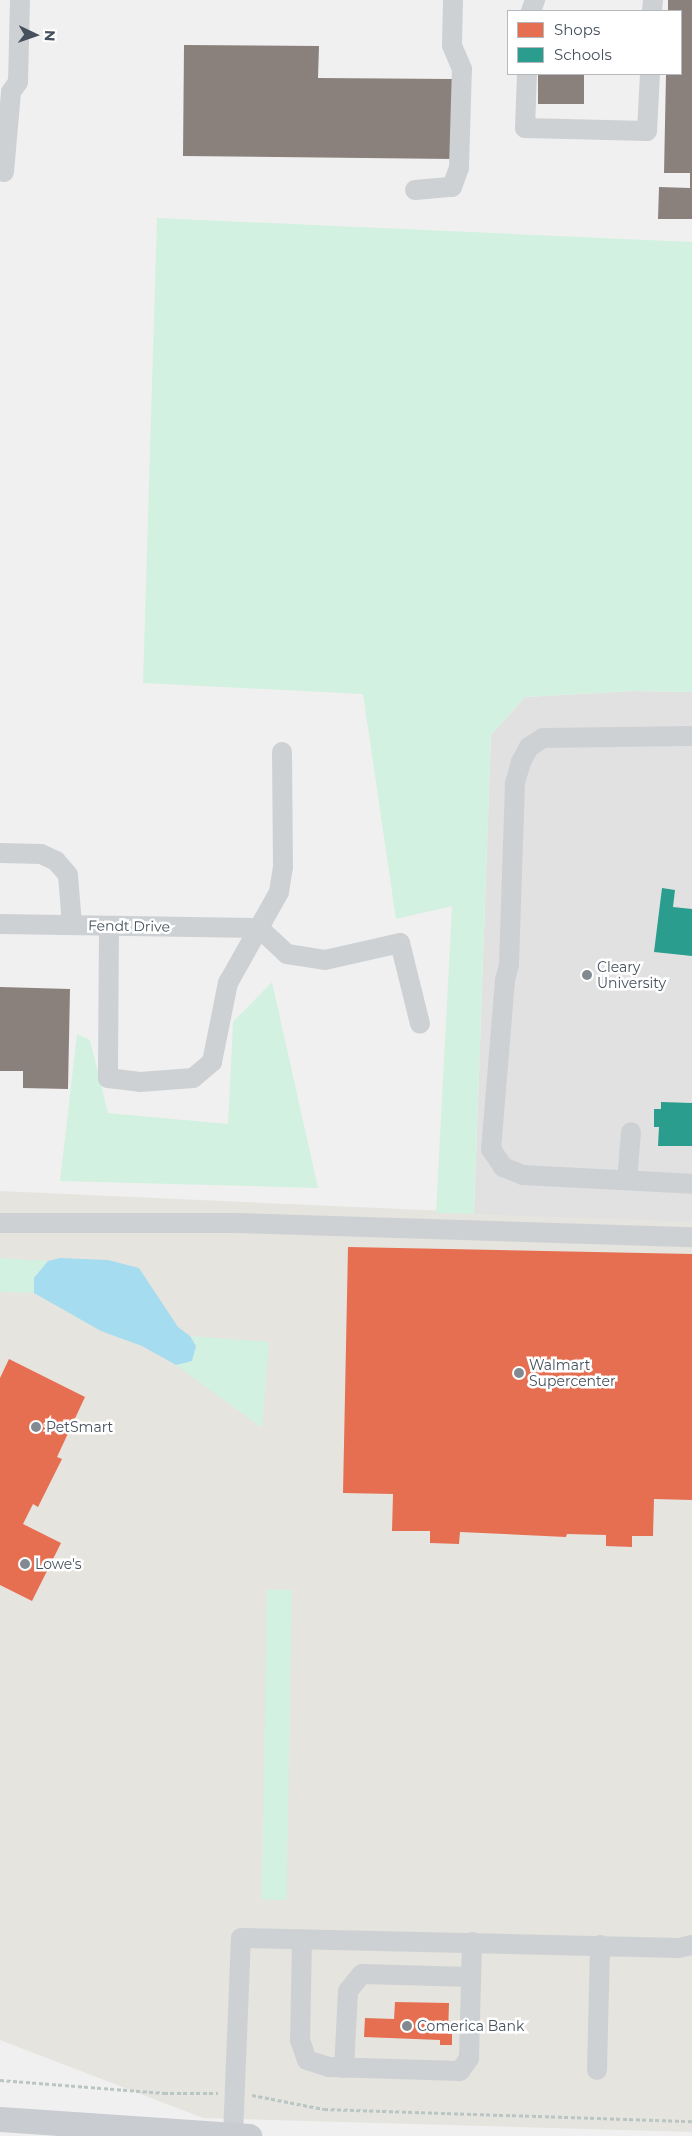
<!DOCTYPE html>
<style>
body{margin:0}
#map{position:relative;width:692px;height:2136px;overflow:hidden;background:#f1f0f0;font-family:Montserrat,sans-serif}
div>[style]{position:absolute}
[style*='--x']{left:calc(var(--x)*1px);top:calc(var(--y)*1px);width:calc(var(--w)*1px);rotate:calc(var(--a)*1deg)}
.commercial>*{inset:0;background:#e6e4de}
.education>*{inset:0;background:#e2e1e2}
.green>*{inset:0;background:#d3f1e0;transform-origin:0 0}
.water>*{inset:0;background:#a6dcf0}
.shops>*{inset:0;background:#e76f51}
.schools>*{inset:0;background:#2a9d8f}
.industry>*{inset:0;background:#8a817c;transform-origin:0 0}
.path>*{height:3px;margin-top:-1.5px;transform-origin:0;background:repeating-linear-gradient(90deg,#bac6c4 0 4px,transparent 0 6.5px)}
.minor>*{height:20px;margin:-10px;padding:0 10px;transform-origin:10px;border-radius:10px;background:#ced1d4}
.major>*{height:25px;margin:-12.5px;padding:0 12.5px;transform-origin:12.5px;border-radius:12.5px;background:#c9ccd1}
.dots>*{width:14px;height:14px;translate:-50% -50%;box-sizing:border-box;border:2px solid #fff;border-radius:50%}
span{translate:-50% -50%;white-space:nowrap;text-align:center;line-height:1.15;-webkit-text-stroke:5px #fff;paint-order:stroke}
.street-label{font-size:14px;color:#46515d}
.poi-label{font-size:14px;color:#46515d}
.left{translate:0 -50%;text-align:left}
.legend{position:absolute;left:507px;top:10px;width:175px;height:65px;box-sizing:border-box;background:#fff;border:1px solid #b5b9be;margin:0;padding:6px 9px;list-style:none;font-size:15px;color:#46515d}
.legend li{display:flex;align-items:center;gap:10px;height:25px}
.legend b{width:25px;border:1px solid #b5b9be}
.north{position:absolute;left:10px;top:10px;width:50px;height:50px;-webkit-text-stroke:4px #fff;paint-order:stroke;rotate:93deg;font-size:14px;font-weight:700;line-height:20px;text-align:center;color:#46515d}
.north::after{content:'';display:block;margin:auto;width:18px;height:22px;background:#46515d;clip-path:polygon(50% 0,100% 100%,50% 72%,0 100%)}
</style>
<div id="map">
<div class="commercial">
<i style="clip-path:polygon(0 1191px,692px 1222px,692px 2132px,203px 2118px,0 2040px)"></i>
</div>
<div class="education">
<i style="clip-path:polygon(634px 691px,692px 692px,692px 1222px,474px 1214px,491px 735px,525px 697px)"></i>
</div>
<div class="green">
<i style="clip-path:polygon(157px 218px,692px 242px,692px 692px,634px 691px,525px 697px,491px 735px,474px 1214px,436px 1213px,452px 906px,396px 919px,363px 694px,143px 683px)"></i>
<i style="clip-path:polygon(272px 982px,318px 1188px,60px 1181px,77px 1034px,90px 1040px,108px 1113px,228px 1124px,233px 1022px)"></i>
<i style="clip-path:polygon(0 1258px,48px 1261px,34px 1278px,34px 1293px,0 1292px)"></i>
<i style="clip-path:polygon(190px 1336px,269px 1342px,262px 1428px,176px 1365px,192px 1361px,196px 1346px)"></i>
<i style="left:292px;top:1590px;width:310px;height:25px;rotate:91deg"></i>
</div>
<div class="water">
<i style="clip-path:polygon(60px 1258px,108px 1260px,139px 1268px,178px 1327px,190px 1336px,196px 1346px,192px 1361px,176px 1365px,142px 1346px,101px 1331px,34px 1293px,34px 1278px,48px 1261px)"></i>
</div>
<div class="shops">
<i style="clip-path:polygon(348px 1247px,692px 1254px,692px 1500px,654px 1499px,653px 1536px,632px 1536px,632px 1547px,606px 1546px,606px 1535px,567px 1534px,566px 1537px,460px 1532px,459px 1544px,430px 1543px,430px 1531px,392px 1531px,393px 1494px,343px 1493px)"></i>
<i style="clip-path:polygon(9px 1359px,85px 1397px,57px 1457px,62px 1459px,38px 1507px,33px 1504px,23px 1524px,61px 1543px,32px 1601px,0 1585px,0 1378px)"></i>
<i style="clip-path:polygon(395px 2002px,449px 2003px,448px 2034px,452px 2034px,452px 2045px,440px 2045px,440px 2040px,364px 2037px,365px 2018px,394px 2019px)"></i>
</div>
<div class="schools">
<i style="clip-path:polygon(662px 888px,675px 890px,673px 907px,692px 909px,692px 956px,654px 952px)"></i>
<i style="clip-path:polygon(661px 1102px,692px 1103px,692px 1146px,658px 1146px,659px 1127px,654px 1127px,654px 1109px,661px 1109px)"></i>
</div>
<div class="industry">
<i style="clip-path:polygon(668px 0,692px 0,692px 219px,658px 219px,659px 187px,690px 188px,690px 173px,664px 173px,666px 74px,681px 74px,681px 11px,668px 11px)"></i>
<i style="clip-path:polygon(184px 45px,319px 46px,318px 78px,452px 79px,452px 159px,183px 156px)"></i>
<i style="left:538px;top:74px;width:46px;height:30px"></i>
<i style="clip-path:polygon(0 987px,70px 989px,68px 1089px,23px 1088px,23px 1071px,0 1071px)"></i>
</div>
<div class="path">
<i style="--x:0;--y:2080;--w:165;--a:4.5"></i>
<i style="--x:164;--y:2093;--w:54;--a:0"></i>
<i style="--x:252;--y:2095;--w:73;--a:11"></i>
<i style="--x:324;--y:2109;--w:368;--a:1.9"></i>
</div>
<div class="minor">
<i style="--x:531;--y:11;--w:12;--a:-70"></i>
<i style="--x:652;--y:11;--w:11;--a:-85"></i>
<i style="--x:527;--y:74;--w:54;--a:92.1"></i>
<i style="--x:525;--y:128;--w:122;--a:1.4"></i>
<i style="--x:647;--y:131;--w:57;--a:-87"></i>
<i style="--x:4;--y:172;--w:80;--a:-85"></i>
<i style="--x:11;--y:92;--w:12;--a:-55"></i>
<i style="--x:18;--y:82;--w:82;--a:-88.6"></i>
<i style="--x:415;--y:190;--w:37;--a:-5"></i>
<i style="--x:452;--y:187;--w:20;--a:-70"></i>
<i style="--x:459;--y:168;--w:99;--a:-88.3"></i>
<i style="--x:462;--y:69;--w:26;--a:-113"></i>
<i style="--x:452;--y:45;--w:45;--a:-88.7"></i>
<i style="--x:692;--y:736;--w:149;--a:179.2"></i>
<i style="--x:543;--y:738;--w:17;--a:147"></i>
<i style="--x:529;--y:747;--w:17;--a:118"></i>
<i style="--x:521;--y:762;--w:22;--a:106"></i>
<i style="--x:515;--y:783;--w:182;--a:91.9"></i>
<i style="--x:509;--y:965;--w:16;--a:105"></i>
<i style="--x:505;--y:980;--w:170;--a:94.7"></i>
<i style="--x:491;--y:1149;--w:22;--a:56"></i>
<i style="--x:503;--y:1167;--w:22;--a:22"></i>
<i style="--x:523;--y:1175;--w:169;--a:3"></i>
<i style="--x:0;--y:853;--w:41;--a:1.4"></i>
<i style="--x:41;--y:854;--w:17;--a:25"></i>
<i style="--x:56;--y:861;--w:18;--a:49"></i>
<i style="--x:68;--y:875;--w:50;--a:85.4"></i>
<i style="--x:0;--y:924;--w:259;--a:0.9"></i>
<i style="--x:109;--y:926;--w:152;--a:90.4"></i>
<i style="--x:108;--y:1078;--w:32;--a:7"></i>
<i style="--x:140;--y:1082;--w:53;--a:-4.3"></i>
<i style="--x:193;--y:1078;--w:25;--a:-40"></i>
<i style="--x:212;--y:1062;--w:81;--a:-78.6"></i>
<i style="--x:228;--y:983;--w:104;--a:-60.7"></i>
<i style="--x:279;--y:892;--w:25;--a:-81"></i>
<i style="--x:283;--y:867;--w:115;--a:-90.5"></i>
<i style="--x:259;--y:928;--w:38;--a:43"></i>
<i style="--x:287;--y:954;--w:38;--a:9"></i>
<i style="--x:325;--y:960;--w:77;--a:-12.8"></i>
<i style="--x:400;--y:943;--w:83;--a:76.1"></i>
<i style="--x:627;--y:1180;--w:48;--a:-85.2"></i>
<i style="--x:0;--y:1223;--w:236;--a:0"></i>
<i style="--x:236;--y:1223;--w:456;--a:1.8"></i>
<i style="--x:302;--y:1939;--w:101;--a:91.1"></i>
<i style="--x:300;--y:2040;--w:21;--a:71"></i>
<i style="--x:307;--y:2060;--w:22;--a:18"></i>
<i style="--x:328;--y:2067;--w:132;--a:1.7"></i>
<i style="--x:460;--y:2071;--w:16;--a:-55"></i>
<i style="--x:469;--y:2058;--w:116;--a:-88.5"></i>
<i style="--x:344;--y:2068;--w:77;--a:-87"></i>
<i style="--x:348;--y:1991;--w:22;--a:-51"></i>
<i style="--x:362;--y:1974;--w:109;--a:1.6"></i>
<i style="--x:597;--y:2070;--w:125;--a:-88.6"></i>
<i style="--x:233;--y:2136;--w:198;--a:-87.7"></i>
<i style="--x:241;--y:1938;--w:438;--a:1.3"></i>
<i style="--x:679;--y:1948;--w:13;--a:-13"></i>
</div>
<div class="major">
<i style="--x:0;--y:2119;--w:250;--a:3.9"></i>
</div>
<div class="dots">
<i style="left:587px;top:975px;background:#828990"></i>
<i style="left:519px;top:1373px;background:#828990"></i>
<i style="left:36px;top:1427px;background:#828990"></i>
<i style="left:25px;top:1564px;background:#828990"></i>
<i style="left:407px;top:2026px;background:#828990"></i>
</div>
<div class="street-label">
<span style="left:129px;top:926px;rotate:1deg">Fendt Drive</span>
</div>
<div class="poi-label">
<span class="left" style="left:597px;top:975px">Cleary<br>University</span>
<span class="left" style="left:529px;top:1373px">Walmart<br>Supercenter</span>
<span class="left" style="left:46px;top:1427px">PetSmart</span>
<span class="left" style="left:35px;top:1564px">Lowe's</span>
<span class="left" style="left:417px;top:2026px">Comerica Bank</span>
</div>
<ul class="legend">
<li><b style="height:14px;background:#e76f51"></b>Shops</li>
<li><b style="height:14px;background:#2a9d8f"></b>Schools</li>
</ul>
<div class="north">N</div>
</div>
